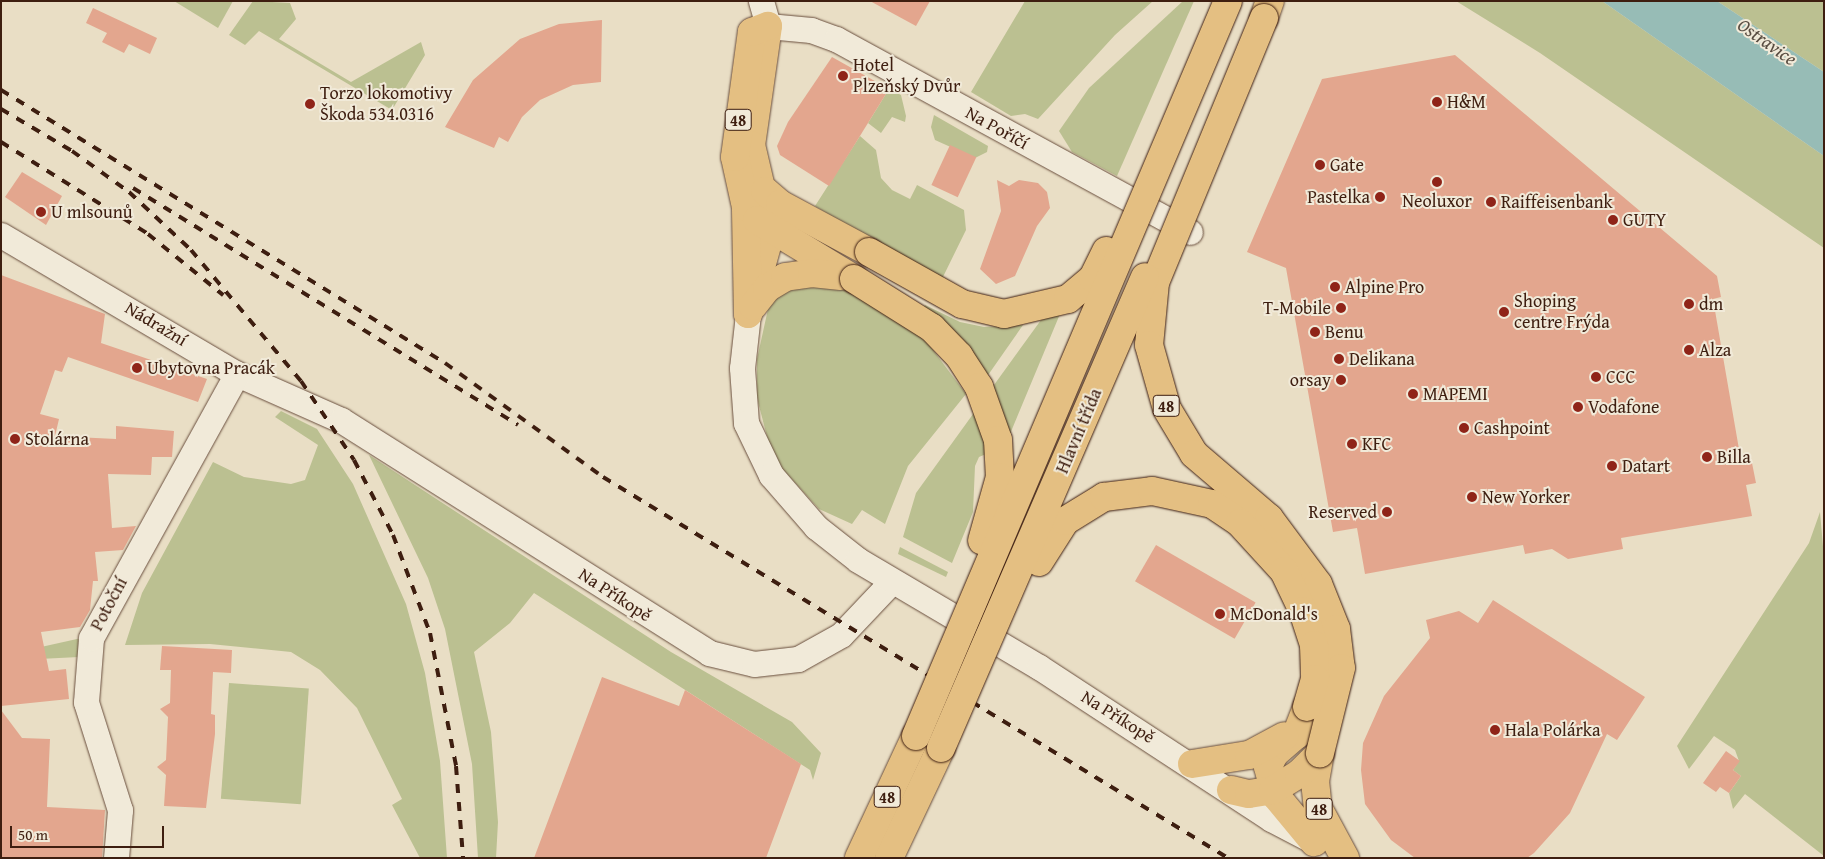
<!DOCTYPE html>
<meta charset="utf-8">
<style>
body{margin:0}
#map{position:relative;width:1825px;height:859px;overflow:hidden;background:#e9dec5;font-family:"Gentium Book Plus",serif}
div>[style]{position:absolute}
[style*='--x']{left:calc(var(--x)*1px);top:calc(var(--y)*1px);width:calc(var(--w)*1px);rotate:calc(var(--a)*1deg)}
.green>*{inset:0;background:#bbc091;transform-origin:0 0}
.water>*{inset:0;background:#97bcb6}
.building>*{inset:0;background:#e3a68e;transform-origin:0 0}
.roads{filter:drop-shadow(0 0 1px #694e3d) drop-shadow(0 0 1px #694e3d)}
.minor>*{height:25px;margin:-12.5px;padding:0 12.5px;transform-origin:12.5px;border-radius:12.5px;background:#f1ead9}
.primary>*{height:28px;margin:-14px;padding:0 14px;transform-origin:14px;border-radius:14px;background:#e4bf82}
.rail>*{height:4px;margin-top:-2px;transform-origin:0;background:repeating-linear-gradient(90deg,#3e1e10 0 9px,transparent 0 18px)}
.bridges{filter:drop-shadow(0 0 1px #3e1e10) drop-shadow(0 0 1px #3e1e10)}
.primary-bridge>*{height:28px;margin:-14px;padding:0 14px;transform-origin:14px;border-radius:14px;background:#e4bf82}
.dots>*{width:14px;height:14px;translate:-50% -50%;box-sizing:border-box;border:2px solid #f1ead9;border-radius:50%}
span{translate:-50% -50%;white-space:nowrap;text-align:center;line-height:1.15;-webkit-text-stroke:4px #f1ead9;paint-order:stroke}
.shield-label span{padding:1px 4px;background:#f1ead9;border:1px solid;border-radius:4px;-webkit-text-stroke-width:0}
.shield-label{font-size:16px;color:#3e1e10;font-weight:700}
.poi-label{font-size:18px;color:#3e1e10}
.left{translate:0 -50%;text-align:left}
.right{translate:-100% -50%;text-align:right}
.street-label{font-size:18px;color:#3e1e10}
.water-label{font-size:19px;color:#594d42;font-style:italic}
.frame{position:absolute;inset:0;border:2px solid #3e1e10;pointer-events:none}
.scale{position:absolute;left:10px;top:826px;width:154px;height:22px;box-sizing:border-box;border:2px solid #3e1e10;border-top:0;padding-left:6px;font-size:15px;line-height:18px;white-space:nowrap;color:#3e1e10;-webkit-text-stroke:4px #f1ead9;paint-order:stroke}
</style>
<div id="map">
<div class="green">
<i style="clip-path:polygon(174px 1px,233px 1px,218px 28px)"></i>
<i style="clip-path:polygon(253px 1px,290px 3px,296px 19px,279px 39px,351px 82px,421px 42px,425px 55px,392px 110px,259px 31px,245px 45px,229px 35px)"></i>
<i style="clip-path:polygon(1025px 1px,1153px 1px,1115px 35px,1038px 119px,1025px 114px,1011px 116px,971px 92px)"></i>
<i style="clip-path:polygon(1183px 1px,1194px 1px,1117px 176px,1072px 152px,1059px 131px,1089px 88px)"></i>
<i style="clip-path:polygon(1456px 1px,1602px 1px,1824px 156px,1824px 248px,1540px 53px)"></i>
<i style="clip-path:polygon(1717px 1px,1824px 1px,1824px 72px)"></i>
<i style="clip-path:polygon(889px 89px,901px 95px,906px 116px,905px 122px,892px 117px,881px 133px,868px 123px)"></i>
<i style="clip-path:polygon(934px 115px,988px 146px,987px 152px,975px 158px,935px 140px,931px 127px)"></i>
<i style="clip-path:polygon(860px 136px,876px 150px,881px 178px,892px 190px,910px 199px,917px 185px,964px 210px,966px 230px,940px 283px,815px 206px)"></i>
<i style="clip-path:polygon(792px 282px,843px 286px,906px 326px,927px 342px,966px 394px,908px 466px,885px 524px,862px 510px,852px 524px,819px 509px,778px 464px,769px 444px,757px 398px,757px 359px,770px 300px)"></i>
<i style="clip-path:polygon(925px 305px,960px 322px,984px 327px,1023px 325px,986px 378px,922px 309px)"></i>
<i style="clip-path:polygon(1060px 314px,1005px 446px,979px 457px,975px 466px,973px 512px,952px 563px,903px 537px,916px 493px,1041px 320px)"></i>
<i style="clip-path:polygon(281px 411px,317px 429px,353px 484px,406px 604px,425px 673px,440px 761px,447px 858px,420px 858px,392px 805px,402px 799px,357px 708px,320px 670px,291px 652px,210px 644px,125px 645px,142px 593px,213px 462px,244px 477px,291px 484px,305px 480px,318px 445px,275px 417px)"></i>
<i style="clip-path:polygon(369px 455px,671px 652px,792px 722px,821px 753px,813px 780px,810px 770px,534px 593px,510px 623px,474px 652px,491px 732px,498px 822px,496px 858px,478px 858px,472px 764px,445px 629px,428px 578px)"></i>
<i style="clip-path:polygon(1820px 512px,1824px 558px,1824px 856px,1745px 794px,1733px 809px,1729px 793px,1741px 776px,1733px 770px,1739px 761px,1735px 750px,1714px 736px,1689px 769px,1677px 746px,1809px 543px)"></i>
<i style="clip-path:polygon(900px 547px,948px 572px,946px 577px,898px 554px)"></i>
<i style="clip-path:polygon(86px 637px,79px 657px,19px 660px,41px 647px)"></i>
<i style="left:229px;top:683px;width:80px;height:116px;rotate:4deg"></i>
</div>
<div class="water">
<i style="clip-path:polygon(1602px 1px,1717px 1px,1824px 72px,1824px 156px)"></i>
</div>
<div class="building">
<i style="clip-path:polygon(870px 1px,930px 1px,916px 26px)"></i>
<i style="clip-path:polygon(93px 8px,157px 38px,150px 54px,129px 44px,124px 53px,102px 42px,107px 33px,86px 23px)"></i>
<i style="clip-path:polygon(602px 20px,601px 82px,573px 85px,540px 100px,522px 117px,508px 142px,499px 137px,494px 148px,445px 127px,473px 80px,520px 39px,559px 24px)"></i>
<i style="clip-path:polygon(1455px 55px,1717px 276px,1721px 297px,1713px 299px,1740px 455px,1750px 453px,1756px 483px,1746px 485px,1752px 516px,1621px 538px,1623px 549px,1568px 559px,1552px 549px,1525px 554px,1523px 545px,1365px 574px,1357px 528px,1333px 532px,1286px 268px,1247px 252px,1322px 79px)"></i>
<i style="clip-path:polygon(832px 57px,889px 89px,829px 186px,780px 155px,777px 146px,788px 122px)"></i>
<i style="left:950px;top:145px;width:29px;height:44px;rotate:25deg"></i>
<i style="clip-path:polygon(22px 172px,62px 196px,46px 225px,5px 197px)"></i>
<i style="clip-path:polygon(997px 180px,1009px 186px,1019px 180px,1038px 183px,1047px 192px,1050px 208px,1037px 226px,1015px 276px,996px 284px,980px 269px,1001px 211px)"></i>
<i style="clip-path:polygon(1px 275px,105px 314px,101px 343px,207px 379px,198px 402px,68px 357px,62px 372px,55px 370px,40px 414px,59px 419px,55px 436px,116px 439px,116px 426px,174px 431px,172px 457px,152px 457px,151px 475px,108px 474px,112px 528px,136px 526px,123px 550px,95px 552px,98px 581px,93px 581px,90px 610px,80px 627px,41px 632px,49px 671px,66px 669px,69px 699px,1px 706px)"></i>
<i style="left:1156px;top:545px;width:115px;height:42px;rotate:30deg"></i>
<i style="clip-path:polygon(1493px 600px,1645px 697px,1617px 740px,1607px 734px,1570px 813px,1534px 853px,1527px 858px,1415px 858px,1391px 840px,1365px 804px,1361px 770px,1363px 743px,1384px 696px,1430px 638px,1426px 620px,1459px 611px,1478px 623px)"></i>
<i style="clip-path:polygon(162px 646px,232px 650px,231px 673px,213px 672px,211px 714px,215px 715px,215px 734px,206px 808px,164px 806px,166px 775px,157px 767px,166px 760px,168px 717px,160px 709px,170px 703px,171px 670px,160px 670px)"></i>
<i style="clip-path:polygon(602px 677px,679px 706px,685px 690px,801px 764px,766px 858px,534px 858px)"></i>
<i style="clip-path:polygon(1px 710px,22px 738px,50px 739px,47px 807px,105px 810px,102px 858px,1px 858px)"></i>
<i style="clip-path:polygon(1726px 751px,1740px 761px,1733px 770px,1741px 776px,1729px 793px,1720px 787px,1716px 792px,1703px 783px)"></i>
</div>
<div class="roads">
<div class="minor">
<i style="--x:761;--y:1;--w:26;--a:74"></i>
<i style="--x:768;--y:26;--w:43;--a:5.3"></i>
<i style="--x:811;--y:30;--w:27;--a:20"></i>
<i style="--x:836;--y:39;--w:403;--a:28.6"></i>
<i style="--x:1;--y:235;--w:274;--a:30.5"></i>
<i style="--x:237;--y:374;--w:114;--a:23.9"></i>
<i style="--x:341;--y:420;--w:436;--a:32.3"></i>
<i style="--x:709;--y:653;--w:46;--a:13.7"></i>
<i style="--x:754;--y:664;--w:44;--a:-6.5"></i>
<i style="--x:798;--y:659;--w:49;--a:-29.2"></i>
<i style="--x:841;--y:635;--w:74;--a:-46.6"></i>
<i style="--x:748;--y:314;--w:54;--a:96.3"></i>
<i style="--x:742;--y:368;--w:55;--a:85.8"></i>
<i style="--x:746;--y:423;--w:58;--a:64.3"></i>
<i style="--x:771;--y:475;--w:69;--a:49.1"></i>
<i style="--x:816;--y:527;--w:53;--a:38.2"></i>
<i style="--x:858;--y:560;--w:210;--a:30.6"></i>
<i style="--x:1039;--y:667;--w:277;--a:33.2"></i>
<i style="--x:1271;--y:819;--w:47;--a:27.6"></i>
<i style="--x:116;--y:858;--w:48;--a:-85.2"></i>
<i style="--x:120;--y:810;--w:113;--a:-107.5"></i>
<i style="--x:86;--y:702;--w:64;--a:-85.5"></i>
<i style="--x:91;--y:638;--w:302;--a:-61.1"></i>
</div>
<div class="primary">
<i style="--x:1264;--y:18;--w:18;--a:-71"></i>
<i style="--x:768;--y:26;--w:120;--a:98.1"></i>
<i style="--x:751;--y:145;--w:88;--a:76.9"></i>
<i style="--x:771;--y:231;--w:86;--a:105.5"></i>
<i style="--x:748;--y:314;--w:107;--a:-91.1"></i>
<i style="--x:746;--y:207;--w:51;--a:-102.4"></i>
<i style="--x:735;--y:157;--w:126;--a:-82.3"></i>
<i style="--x:752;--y:32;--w:17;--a:-21"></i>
<i style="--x:765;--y:191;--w:20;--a:41"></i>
<i style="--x:780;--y:204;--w:101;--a:28.3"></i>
<i style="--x:757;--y:220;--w:114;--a:31.3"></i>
<i style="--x:753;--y:306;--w:23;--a:-52"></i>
<i style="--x:767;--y:288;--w:21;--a:-31"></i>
<i style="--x:785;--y:277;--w:27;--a:-8"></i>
<i style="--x:812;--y:273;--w:29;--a:6"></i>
<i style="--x:1307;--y:707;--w:30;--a:111"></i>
<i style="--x:1296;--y:735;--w:29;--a:139"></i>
<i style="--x:1274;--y:754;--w:14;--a:115"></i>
<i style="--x:1268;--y:767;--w:30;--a:75"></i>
<i style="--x:1276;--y:796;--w:60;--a:50.4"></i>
<i style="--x:1320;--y:753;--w:28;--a:100"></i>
<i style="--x:1315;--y:781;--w:27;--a:84"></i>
<i style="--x:1318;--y:808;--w:57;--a:61.6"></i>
<i style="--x:1192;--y:764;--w:58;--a:-9"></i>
<i style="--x:1249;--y:755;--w:40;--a:-28"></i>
<i style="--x:1231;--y:790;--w:18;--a:13"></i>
<i style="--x:1249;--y:794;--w:24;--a:-9"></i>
<i style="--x:1273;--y:790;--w:31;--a:-32"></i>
<i style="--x:1299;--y:774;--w:30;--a:-45"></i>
<i style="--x:859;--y:858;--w:135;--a:-65"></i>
<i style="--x:889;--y:858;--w:122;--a:-64.7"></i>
</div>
</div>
<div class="rail">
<i style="--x:1;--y:90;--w:521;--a:31.59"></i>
<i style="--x:445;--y:363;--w:195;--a:35.8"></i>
<i style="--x:603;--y:477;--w:732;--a:31.37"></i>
<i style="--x:1;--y:109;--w:88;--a:30.6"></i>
<i style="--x:1;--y:142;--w:173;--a:32"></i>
<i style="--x:148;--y:234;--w:97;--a:39.1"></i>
<i style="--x:72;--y:151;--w:70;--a:35.7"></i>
<i style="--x:129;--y:192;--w:85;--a:43.1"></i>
<i style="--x:191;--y:250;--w:171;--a:50"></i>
<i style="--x:301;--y:381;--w:95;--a:56.1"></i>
<i style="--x:354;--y:460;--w:85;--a:62.5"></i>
<i style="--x:393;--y:535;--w:105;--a:69.3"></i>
<i style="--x:430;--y:633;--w:136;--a:78.9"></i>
<i style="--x:456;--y:766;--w:92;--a:85.6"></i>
<i style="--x:133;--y:188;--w:452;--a:31.6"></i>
</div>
<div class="bridges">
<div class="primary-bridge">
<i style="--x:1264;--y:18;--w:286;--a:112.4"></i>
<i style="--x:1155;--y:282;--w:63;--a:95.4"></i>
<i style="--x:1149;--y:345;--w:66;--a:74.3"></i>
<i style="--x:1167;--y:409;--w:52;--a:59"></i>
<i style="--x:1194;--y:454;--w:99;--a:40.5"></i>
<i style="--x:1269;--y:518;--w:82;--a:53.4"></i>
<i style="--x:1318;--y:584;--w:48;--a:68.2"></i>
<i style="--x:1336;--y:629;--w:39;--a:83"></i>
<i style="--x:1341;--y:668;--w:88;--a:103.9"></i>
<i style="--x:869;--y:252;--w:107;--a:29.2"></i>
<i style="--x:962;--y:304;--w:43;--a:13.4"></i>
<i style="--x:1004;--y:314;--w:66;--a:-13.2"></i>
<i style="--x:1068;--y:299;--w:33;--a:-40"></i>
<i style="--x:1093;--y:278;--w:30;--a:-64"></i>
<i style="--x:854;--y:279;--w:92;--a:32.1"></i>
<i style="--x:932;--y:328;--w:39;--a:46"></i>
<i style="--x:959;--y:356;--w:37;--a:57"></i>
<i style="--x:979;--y:387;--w:56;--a:70.3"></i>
<i style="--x:998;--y:440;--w:37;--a:87"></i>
<i style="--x:1000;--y:477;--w:66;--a:105.7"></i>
<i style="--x:1039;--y:562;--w:49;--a:-57.6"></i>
<i style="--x:1065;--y:521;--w:46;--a:-31.6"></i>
<i style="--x:1104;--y:497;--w:48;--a:-7.1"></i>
<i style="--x:1152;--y:491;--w:61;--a:12.2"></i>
<i style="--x:1212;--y:504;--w:34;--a:34"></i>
<i style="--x:1240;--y:523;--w:65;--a:47.5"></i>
<i style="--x:1284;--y:571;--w:44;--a:64.6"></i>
<i style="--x:1303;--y:611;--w:36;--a:72"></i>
<i style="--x:1314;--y:645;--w:34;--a:88"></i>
<i style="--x:1315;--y:679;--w:29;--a:106"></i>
<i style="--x:916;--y:736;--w:798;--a:-67"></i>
<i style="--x:941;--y:748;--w:513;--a:-66.58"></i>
</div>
</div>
<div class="dots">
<i style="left:843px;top:76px;background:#8f2418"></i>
<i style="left:1437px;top:102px;background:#8f2418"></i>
<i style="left:310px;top:104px;background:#8f2418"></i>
<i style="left:1320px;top:165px;background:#8f2418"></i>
<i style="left:1437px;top:182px;background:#8f2418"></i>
<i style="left:1380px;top:197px;background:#8f2418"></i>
<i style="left:1491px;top:202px;background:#8f2418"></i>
<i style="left:41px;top:212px;background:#8f2418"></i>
<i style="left:1613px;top:220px;background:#8f2418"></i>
<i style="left:1335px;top:287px;background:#8f2418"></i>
<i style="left:1689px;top:304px;background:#8f2418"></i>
<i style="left:1341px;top:308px;background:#8f2418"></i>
<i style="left:1504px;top:312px;background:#8f2418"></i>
<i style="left:1315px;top:332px;background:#8f2418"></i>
<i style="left:1689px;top:350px;background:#8f2418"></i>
<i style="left:1339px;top:359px;background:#8f2418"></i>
<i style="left:137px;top:368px;background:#8f2418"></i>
<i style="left:1596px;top:377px;background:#8f2418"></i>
<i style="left:1341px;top:380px;background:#8f2418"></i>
<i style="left:1413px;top:394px;background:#8f2418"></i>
<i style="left:1578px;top:407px;background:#8f2418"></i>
<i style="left:1464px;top:428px;background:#8f2418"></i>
<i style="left:15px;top:439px;background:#8f2418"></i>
<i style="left:1352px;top:444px;background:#8f2418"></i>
<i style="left:1707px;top:457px;background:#8f2418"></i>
<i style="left:1612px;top:466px;background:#8f2418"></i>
<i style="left:1472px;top:497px;background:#8f2418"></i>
<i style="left:1387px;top:512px;background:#8f2418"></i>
<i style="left:1220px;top:614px;background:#8f2418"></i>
<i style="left:1495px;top:730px;background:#8f2418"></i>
</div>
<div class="shield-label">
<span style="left:738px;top:120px">48</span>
<span style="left:1166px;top:406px">48</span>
<span style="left:887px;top:797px">48</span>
<span style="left:1319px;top:809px">48</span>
</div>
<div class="poi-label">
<span class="left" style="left:853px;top:76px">Hotel<br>Plzeňský Dvůr</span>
<span class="left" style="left:320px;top:104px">Torzo lokomotivy<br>Škoda 534.0316</span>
<span class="left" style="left:1447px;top:102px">H&amp;M</span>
<span class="left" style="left:1330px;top:165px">Gate</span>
<span class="right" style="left:1370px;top:197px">Pastelka</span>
<span style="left:1437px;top:201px">Neoluxor</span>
<span class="left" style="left:1501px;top:202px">Raiffeisenbank</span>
<span class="left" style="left:51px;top:212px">U mlsounů</span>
<span class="left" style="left:1623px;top:220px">GUTY</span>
<span class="left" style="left:1345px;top:287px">Alpine Pro</span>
<span class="left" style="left:1514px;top:312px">Shoping<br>centre Frýda</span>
<span class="left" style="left:1699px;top:304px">dm</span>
<span class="right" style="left:1331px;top:308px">T-Mobile</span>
<span class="left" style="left:1325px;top:332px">Benu</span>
<span class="left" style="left:1699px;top:350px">Alza</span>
<span class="left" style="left:1349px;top:359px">Delikana</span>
<span class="left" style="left:147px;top:368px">Ubytovna Pracák</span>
<span class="left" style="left:1606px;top:377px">CCC</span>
<span class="right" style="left:1331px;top:380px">orsay</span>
<span class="left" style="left:1423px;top:394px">MAPEMI</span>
<span class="left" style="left:1588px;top:407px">Vodafone</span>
<span class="left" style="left:1474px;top:428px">Cashpoint</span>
<span class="left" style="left:25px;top:439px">Stolárna</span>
<span class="left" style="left:1362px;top:444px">KFC</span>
<span class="left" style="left:1717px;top:457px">Billa</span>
<span class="left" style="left:1622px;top:466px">Datart</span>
<span class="left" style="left:1482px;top:497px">New Yorker</span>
<span class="right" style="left:1377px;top:512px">Reserved</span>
<span class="left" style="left:1230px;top:614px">McDonald's</span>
<span class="left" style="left:1505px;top:730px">Hala Polárka</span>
</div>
<div class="street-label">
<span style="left:997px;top:128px;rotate:29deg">Na Poříčí</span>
<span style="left:156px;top:324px;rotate:31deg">Nádražní</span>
<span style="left:1079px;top:431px;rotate:-67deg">Hlavní třída</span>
<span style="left:615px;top:595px;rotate:33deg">Na Příkopě</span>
<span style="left:109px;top:604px;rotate:-62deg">Potoční</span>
<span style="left:1118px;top:717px;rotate:32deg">Na Příkopě</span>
</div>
<div class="water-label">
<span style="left:1767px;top:42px;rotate:35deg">Ostravice</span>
</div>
<div class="frame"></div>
<div class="scale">50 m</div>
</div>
